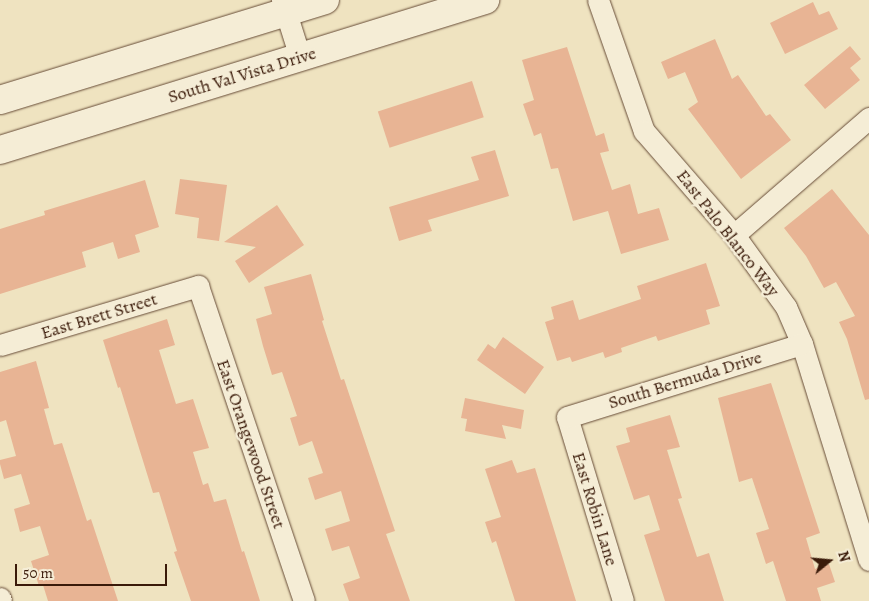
<!DOCTYPE html>
<style>
body{margin:0}
#map{position:relative;width:869px;height:601px;overflow:hidden;background:#efe3c0;font-family:Alegreya,serif}
div>[style]{position:absolute}
[style*='--x']{left:calc(var(--x)*1px);top:calc(var(--y)*1px);width:calc(var(--w)*1px);rotate:calc(var(--a)*1deg)}
.building>*{inset:0;background:#e8b494;transform-origin:0 0}
.roads{filter:drop-shadow(0 0 1px #674c37) drop-shadow(0 0 1px #674c37)}
.street>*{height:21px;margin:-10.5px;padding:0 10.5px;transform-origin:10.5px;border-radius:10.5px;background:#f5edd6}
.secondary>*{height:28px;margin:-14px;padding:0 14px;transform-origin:14px;border-radius:14px;background:#f5edd6}
span{translate:-50% -50%;white-space:nowrap;text-align:center;line-height:1.15;-webkit-text-stroke:5px #f5edd6;paint-order:stroke}
.street-label{font-size:18px;color:#3a1a09}
.north{position:absolute;left:804px;top:536px;width:50px;height:50px;-webkit-text-stroke:4px #f5edd6;paint-order:stroke;rotate:73deg;font-size:14px;font-weight:700;line-height:20px;text-align:center;color:#3a1a09}
.north::after{content:'';display:block;margin:auto;width:18px;height:22px;background:#3a1a09;clip-path:polygon(50% 0,100% 100%,50% 72%,0 100%)}
.scale{position:absolute;left:15px;top:564px;width:152px;height:22px;box-sizing:border-box;border:2px solid #3a1a09;border-top:0;padding-left:6px;font-size:15px;line-height:18px;white-space:nowrap;color:#3a1a09;-webkit-text-stroke:4px #f5edd6;paint-order:stroke}
</style>
<div id="map">
<div class="building">
<i style="clip-path:polygon(813px 2px,819px 15px,829px 11px,838px 29px,785px 54px,770px 23px)"></i>
<i style="clip-path:polygon(715px 39px,732px 79px,738px 75px,766px 116px,770px 114px,791px 140px,741px 179px,688px 109px,698px 102px,685px 72px,668px 79px,661px 62px)"></i>
<i style="clip-path:polygon(850px 46px,861px 59px,850px 68px,860px 80px,825px 109px,804px 85px)"></i>
<i style="clip-path:polygon(567px 47px,596px 136px,604px 133px,609px 151px,600px 153px,612px 190px,630px 184px,638px 214px,659px 208px,669px 240px,621px 254px,608px 211px,573px 221px,558px 168px,551px 169px,541px 133px,534px 136px,523px 104px,534px 100px,522px 60px)"></i>
<i style="left:472px;top:81px;width:38px;height:99px;rotate:72deg"></i>
<i style="clip-path:polygon(495px 150px,509px 196px,428px 220px,432px 231px,399px 241px,389px 207px,479px 180px,471px 157px)"></i>
<i style="clip-path:polygon(180px 179px,227px 185px,219px 241px,197px 238px,199px 218px,175px 214px)"></i>
<i style="clip-path:polygon(145px 180px,159px 227px,135px 235px,140px 252px,118px 259px,113px 242px,82px 252px,86px 267px,0 294px,0 229px,45px 215px,44px 211px)"></i>
<i style="clip-path:polygon(832px 189px,869px 235px,869px 399px,865px 400px,847px 339px,839px 322px,855px 316px,836px 282px,824px 288px,806px 256px,784px 228px)"></i>
<i style="clip-path:polygon(277px 205px,304px 245px,249px 283px,235px 261px,256px 247px,224px 242px)"></i>
<i style="clip-path:polygon(706px 263px,720px 306px,706px 310px,710px 324px,658px 341px,656px 336px,621px 348px,622px 352px,605px 358px,603px 352px,572px 362px,570px 357px,557px 361px,545px 322px,554px 319px,551px 307px,573px 300px,579px 320px,641px 299px,637px 286px)"></i>
<i style="clip-path:polygon(311px 274px,324px 320px,322px 321px,341px 380px,344px 379px,395px 531px,386px 534px,410px 601px,349px 601px,343px 584px,360px 578px,349px 546px,332px 551px,325px 529px,350px 521px,341px 491px,315px 500px,308px 478px,323px 473px,312px 441px,299px 446px,290px 418px,297px 416px,282px 372px,272px 375px,263px 346px,256px 319px,272px 314px,264px 287px)"></i>
<i style="clip-path:polygon(167px 319px,175px 345px,159px 350px,176px 404px,193px 399px,209px 448px,193px 452px,203px 485px,208px 483px,214px 502px,226px 499px,242px 552px,244px 551px,260px 601px,191px 601px,174px 552px,177px 551px,159px 492px,153px 493px,120px 387px,118px 388px,103px 340px)"></i>
<i style="clip-path:polygon(503px 337px,544px 367px,525px 394px,477px 360px,488px 344px,495px 349px)"></i>
<i style="clip-path:polygon(36px 361px,49px 408px,44px 409px,54px 445px,62px 443px,87px 521px,91px 519px,118px 601px,48px 601px,43px 585px,39px 586px,31px 561px,49px 555px,40px 526px,20px 532px,14px 509px,30px 504px,21px 474px,4px 479px,0 464px,0 460px,16px 456px,6px 420px,0 422px,0 372px)"></i>
<i style="clip-path:polygon(771px 383px,820px 533px,806px 538px,815px 569px,829px 564px,835px 582px,817px 588px,821px 601px,786px 601px,773px 561px,766px 564px,756px 533px,769px 529px,752px 478px,739px 482px,718px 398px)"></i>
<i style="clip-path:polygon(465px 398px,524px 410px,521px 429px,502px 425px,506px 439px,465px 431px,467px 419px,461px 418px)"></i>
<i style="clip-path:polygon(670px 415px,680px 447px,667px 450px,682px 498px,678px 499px,697px 557px,709px 553px,724px 601px,665px 601px,644px 535px,660px 530px,649px 495px,634px 500px,616px 446px,630px 442px,626px 428px)"></i>
<i style="clip-path:polygon(512px 460px,517px 473px,535px 468px,576px 601px,515px 601px,496px 541px,492px 543px,485px 522px,501px 517px,485px 469px)"></i>
</div>
<div class="roads">
<div class="street">
<i style="--x:282;--y:0;--w:60;--a:72.5"></i>
<i style="--x:598;--y:0;--w:139;--a:70.7"></i>
<i style="--x:644;--y:131;--w:138;--a:49.1"></i>
<i style="--x:734;--y:235;--w:89;--a:54.2"></i>
<i style="--x:786;--y:307;--w:40;--a:66.6"></i>
<i style="--x:802;--y:344;--w:226;--a:72.8"></i>
<i style="--x:734;--y:235;--w:179;--a:-40.9"></i>
<i style="--x:0;--y:345;--w:207;--a:-16.6"></i>
<i style="--x:198;--y:286;--w:332;--a:71.4"></i>
<i style="--x:0;--y:598;--w:3;--a:72"></i>
<i style="--x:623;--y:601;--w:192;--a:-106.9"></i>
<i style="--x:567;--y:417;--w:246;--a:-17.3"></i>
</div>
<div class="secondary">
<i style="--x:0;--y:100;--w:340;--a:-17.1"></i>
<i style="--x:0;--y:150;--w:508;--a:-17.19"></i>
</div>
</div>
<div class="street-label">
<span style="left:242px;top:75px;rotate:-17deg">South Val Vista Drive</span>
<span style="left:728px;top:233px;rotate:52deg">East Palo Blanco Way</span>
<span style="left:99px;top:316px;rotate:-17deg">East Brett Street</span>
<span style="left:685px;top:380px;rotate:-17deg">South Bermuda Drive</span>
<span style="left:251px;top:444px;rotate:71deg">East Orangewood Street</span>
<span style="left:595px;top:509px;rotate:73deg">East Robin Lane</span>
</div>
<div class="north">N</div>
<div class="scale">50 m</div>
</div>
